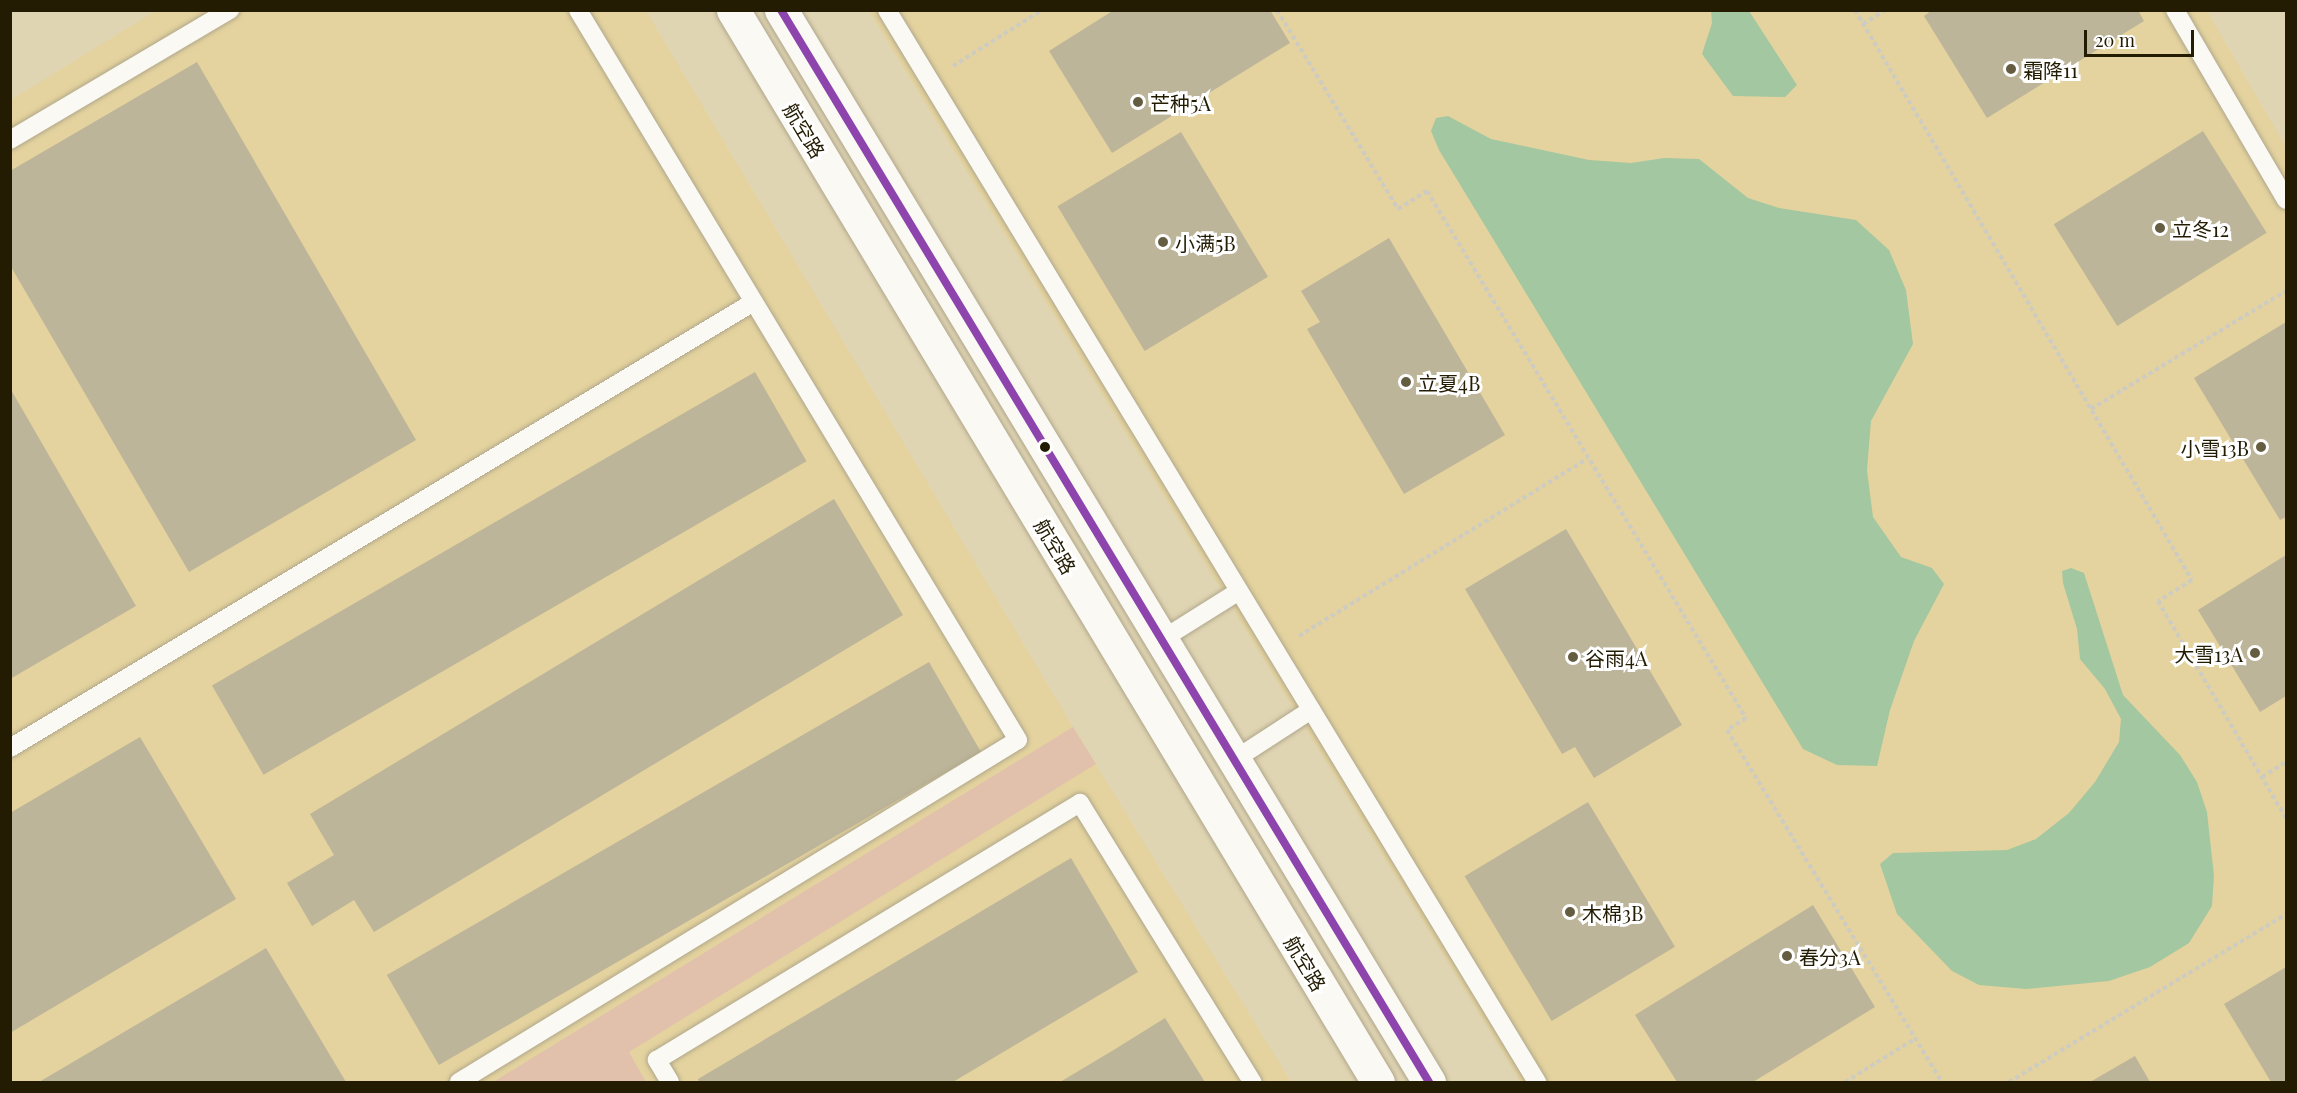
<!DOCTYPE html>
<meta charset="utf-8">
<style>
body{margin:0}
#map{position:relative;width:2297px;height:1093px;overflow:hidden;background:#e0d5b3;font-family:"Playfair Display","Noto Sans SC",serif}
div>[style]{position:absolute}
[style*='--x']{left:calc(var(--x)*1px);top:calc(var(--y)*1px);width:calc(var(--w)*1px);rotate:calc(var(--a)*1deg)}
.built>*{inset:0;background:#e4d39e}
.green>*{inset:0;background:#e1c1ab}
.water>*{inset:0;background:#a3c7a0}
.building>*{inset:0;background:#bdb59a;transform-origin:0 0}
.path>*{height:4px;margin-top:-2px;transform-origin:0;background:repeating-linear-gradient(90deg,#cecbc1 0 4.5px,transparent 0 7.5px)}
.roads{filter:drop-shadow(0 0 2px #b0a78c) drop-shadow(0 0 2px #b0a78c)}
.service>*{height:18px;margin:-9px;padding:0 9px;transform-origin:9px;border-radius:9px;background:#faf9f4}
.tertiary>*{height:33px;margin:-16.5px;padding:0 16.5px;transform-origin:16.5px;border-radius:16.5px;background:#faf9f4}
.bus-1>*{height:8px;margin:-4px;padding:0 4px;transform-origin:4px;border-radius:4px;background:#8e44ad}
.dots>*{width:16px;height:16px;translate:-50% -50%;box-sizing:border-box;border:3px solid #fff;border-radius:50%}
span{translate:-50% -50%;white-space:nowrap;text-align:center;line-height:1.15;-webkit-text-stroke:6px #fff;paint-order:stroke}
.poi-label{font-size:20px;color:#231c03}
.left{translate:0 -50%;text-align:left}
.right{translate:-100% -50%;text-align:right}
.street-label{font-size:20px;color:#231c03}
.frame{position:absolute;inset:0;border:12px solid #231c03;pointer-events:none}
.scale{position:absolute;left:2084px;top:30px;width:110px;height:27px;box-sizing:border-box;border:3px solid #231c03;border-top:0;padding-left:8px;font-size:18px;line-height:21px;white-space:nowrap;color:#231c03;-webkit-text-stroke:4px #fff;paint-order:stroke}
</style>
<div id="map">
<div class="built">
<i style="clip-path:polygon(157px 10px,646px 11px,1073px 727px,1291px 1082px,11px 1082px,11px 100px)"></i>
<i style="clip-path:polygon(869px 11px,2207px 11px,2286px 147px,2286px 1082px,1521px 1082px)"></i>
</div>
<div class="green">
<i style="clip-path:polygon(1073px 727px,1096px 764px,629px 1052px,646px 1082px,493px 1082px)"></i>
</div>
<div class="water">
<i style="clip-path:polygon(1711px 11px,1749px 11px,1797px 85px,1785px 97px,1733px 96px,1702px 54px,1712px 23px)"></i>
<i style="clip-path:polygon(1448px 116px,1491px 139px,1589px 160px,1631px 163px,1664px 158px,1699px 159px,1748px 198px,1779px 208px,1856px 220px,1889px 250px,1906px 290px,1913px 344px,1871px 421px,1867px 470px,1873px 517px,1901px 557px,1932px 568px,1944px 584px,1914px 641px,1890px 710px,1877px 766px,1837px 765px,1803px 749px,1439px 150px,1431px 131px,1436px 118px)"></i>
<i style="clip-path:polygon(2071px 568px,2084px 573px,2123px 695px,2180px 755px,2197px 782px,2207px 812px,2214px 876px,2212px 906px,2189px 943px,2150px 967px,2109px 981px,2026px 989px,1979px 985px,1952px 971px,1897px 914px,1880px 864px,1893px 853px,2007px 850px,2036px 839px,2069px 813px,2095px 782px,2119px 742px,2121px 719px,2105px 689px,2080px 659px,2077px 629px,2063px 583px,2062px 571px)"></i>
</div>
<div class="building">
<i style="clip-path:polygon(1114px 10px,1270px 10px,1290px 43px,1112px 153px,1049px 51px)"></i>
<i style="clip-path:polygon(1932px 10px,2138px 10px,2144px 21px,1987px 118px,1924px 16px)"></i>
<i style="clip-path:polygon(197px 62px,416px 440px,189px 572px,10px 265px,10px 171px)"></i>
<i style="left:2203px;top:131px;width:120px;height:176px;rotate:58deg"></i>
<i style="left:1181px;top:132px;width:169px;height:144px;rotate:59deg"></i>
<i style="clip-path:polygon(1389px 238px,1505px 435px,1404px 494px,1307px 329px,1320px 322px,1301px 291px)"></i>
<i style="clip-path:polygon(2286px 322px,2286px 517px,2280px 520px,2194px 378px)"></i>
<i style="left:755px;top:372px;width:103px;height:627px;rotate:60deg"></i>
<i style="clip-path:polygon(10px 388px,136px 606px,10px 679px)"></i>
<i style="clip-path:polygon(834px 499px,903px 615px,374px 932px,354px 900px,312px 926px,287px 883px,334px 855px,310px 814px)"></i>
<i style="clip-path:polygon(1566px 529px,1682px 725px,1594px 778px,1575px 747px,1562px 754px,1465px 589px)"></i>
<i style="clip-path:polygon(2286px 555px,2286px 696px,2260px 712px,2198px 610px)"></i>
<i style="left:929px;top:662px;width:104px;height:626px;rotate:60deg"></i>
<i style="clip-path:polygon(140px 737px,236px 899px,10px 1033px,10px 813px)"></i>
<i style="left:1588px;top:802px;width:169px;height:144px;rotate:59deg"></i>
<i style="clip-path:polygon(1071px 858px,1138px 972px,953px 1082px,699px 1082px,698px 1079px)"></i>
<i style="clip-path:polygon(1813px 905px,1875px 1007px,1753px 1082px,1677px 1082px,1635px 1015px)"></i>
<i style="clip-path:polygon(266px 948px,346px 1082px,39px 1082px,226px 972px)"></i>
<i style="clip-path:polygon(2286px 967px,2286px 1082px,2271px 1082px,2224px 1004px)"></i>
<i style="clip-path:polygon(1165px 1018px,1205px 1082px,1060px 1082px,1112px 1051px)"></i>
<i style="clip-path:polygon(2135px 1056px,2150px 1082px,2090px 1082px)"></i>
</div>
<div class="path">
<i style="--x:1277;--y:10;--w:233;--a:58.7"></i>
<i style="--x:1398;--y:209;--w:34;--a:-32"></i>
<i style="--x:1427;--y:191;--w:616;--a:58.81"></i>
<i style="--x:1746;--y:718;--w:22;--a:148"></i>
<i style="--x:1727;--y:730;--w:412;--a:58.6"></i>
<i style="--x:1855;--y:10;--w:662;--a:59.41"></i>
<i style="--x:2192;--y:580;--w:40;--a:148"></i>
<i style="--x:2158;--y:601;--w:252;--a:59.5"></i>
<i style="--x:1863;--y:24;--w:26;--a:-32"></i>
<i style="--x:953;--y:66;--w:105;--a:-32.2"></i>
<i style="--x:2091;--y:409;--w:228;--a:-31.2"></i>
<i style="--x:1299;--y:636;--w:339;--a:-31.6"></i>
<i style="--x:2262;--y:777;--w:28;--a:-32"></i>
<i style="--x:1845;--y:1082;--w:82;--a:-31.6"></i>
<i style="--x:2009;--y:1082;--w:324;--a:-31.2"></i>
</div>
<div class="roads">
<div class="service">
<i style="--x:887;--y:10;--w:1254;--a:58.77"></i>
<i style="--x:2175;--y:10;--w:220;--a:59.7"></i>
<i style="--x:10;--y:140;--w:256;--a:-30.6"></i>
<i style="--x:1161;--y:640;--w:92;--a:-32.1"></i>
<i style="--x:10;--y:748;--w:865;--a:-30.95"></i>
<i style="--x:1234;--y:760;--w:92;--a:-33"></i>
<i style="--x:459;--y:1082;--w:655;--a:-31.46"></i>
<i style="--x:1018;--y:740;--w:852;--a:-121.08"></i>
<i style="--x:670;--y:1082;--w:26;--a:-121"></i>
<i style="--x:657;--y:1060;--w:495;--a:-31.3"></i>
<i style="--x:1080;--y:803;--w:328;--a:58.3"></i>
</div>
<div class="tertiary">
<i style="--x:733;--y:10;--w:1251;--a:58.97"></i>
<i style="--x:781;--y:10;--w:1253;--a:58.85"></i>
</div>
</div>
<div class="bus-1">
<i style="--x:781;--y:10;--w:1253;--a:58.85"></i>
</div>
<div class="dots">
<i style="left:2011px;top:69px;background:#655d41"></i>
<i style="left:1138px;top:102px;background:#655d41"></i>
<i style="left:2160px;top:228px;background:#655d41"></i>
<i style="left:1163px;top:242px;background:#655d41"></i>
<i style="left:1406px;top:382px;background:#655d41"></i>
<i style="left:1045px;top:447px;background:#231c03"></i>
<i style="left:2261px;top:447px;background:#655d41"></i>
<i style="left:2255px;top:653px;background:#655d41"></i>
<i style="left:1573px;top:657px;background:#655d41"></i>
<i style="left:1570px;top:912px;background:#655d41"></i>
<i style="left:1787px;top:956px;background:#655d41"></i>
</div>
<div class="poi-label">
<span class="left" style="left:2023px;top:69px">霜降11</span>
<span class="left" style="left:1150px;top:102px">芒种5A</span>
<span class="left" style="left:2172px;top:228px">立冬12</span>
<span class="left" style="left:1175px;top:242px">小满5B</span>
<span class="left" style="left:1418px;top:382px">立夏4B</span>
<span class="right" style="left:2249px;top:447px">小雪13B</span>
<span class="right" style="left:2243px;top:653px">大雪13A</span>
<span class="left" style="left:1585px;top:657px">谷雨4A</span>
<span class="left" style="left:1582px;top:912px">木棉3B</span>
<span class="left" style="left:1799px;top:956px">春分3A</span>
</div>
<div class="street-label">
<span style="left:805px;top:130px;rotate:59deg">航空路</span>
<span style="left:1056px;top:546px;rotate:59deg">航空路</span>
<span style="left:1306px;top:963px;rotate:59deg">航空路</span>
</div>
<div class="frame"></div>
<div class="scale">20 m</div>
</div>
